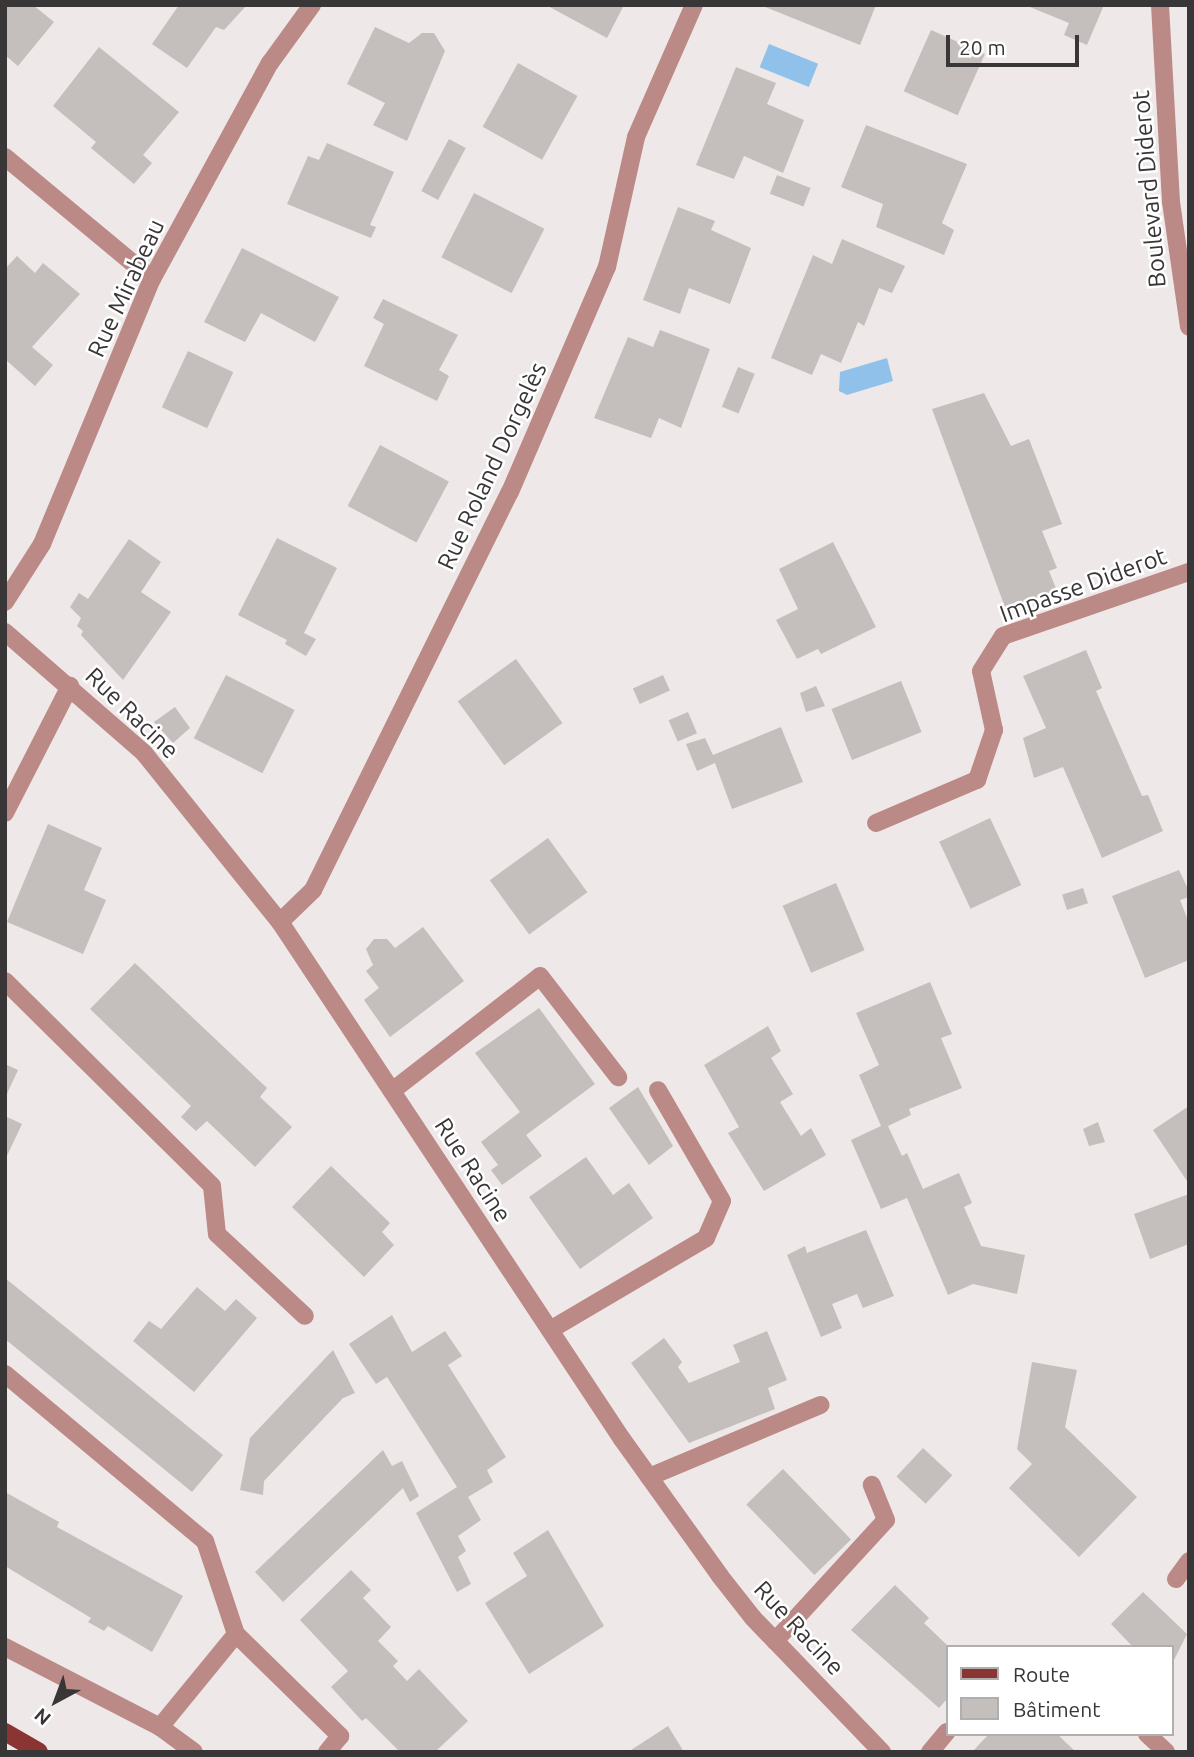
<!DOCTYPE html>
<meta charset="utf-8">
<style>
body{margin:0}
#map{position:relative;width:1194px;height:1757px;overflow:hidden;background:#efe8e8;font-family:Ubuntu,sans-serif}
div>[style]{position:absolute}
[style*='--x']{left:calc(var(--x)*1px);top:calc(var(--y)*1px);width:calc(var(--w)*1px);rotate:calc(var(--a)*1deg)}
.water>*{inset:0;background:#90c1ea;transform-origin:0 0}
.building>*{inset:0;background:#c4bebd;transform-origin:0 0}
.minor>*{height:18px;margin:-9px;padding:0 9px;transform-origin:9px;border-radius:9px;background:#bb8986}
.major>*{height:18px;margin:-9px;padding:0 9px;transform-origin:9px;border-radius:9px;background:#8a3534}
span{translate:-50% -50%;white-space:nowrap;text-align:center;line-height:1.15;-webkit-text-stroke:5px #fff;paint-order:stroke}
.street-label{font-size:24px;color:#383636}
.frame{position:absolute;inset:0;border:7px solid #383636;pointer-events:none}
.legend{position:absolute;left:946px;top:1645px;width:228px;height:91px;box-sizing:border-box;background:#fff;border:2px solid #afafaf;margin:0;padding:9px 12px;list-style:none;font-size:21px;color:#383636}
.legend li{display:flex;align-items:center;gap:14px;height:35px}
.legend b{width:35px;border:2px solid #afafaf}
.north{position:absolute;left:21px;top:1666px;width:70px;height:70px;-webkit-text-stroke:5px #fff;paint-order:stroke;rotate:221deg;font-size:19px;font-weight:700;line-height:28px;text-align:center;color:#383636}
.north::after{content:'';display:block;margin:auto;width:24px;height:32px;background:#383636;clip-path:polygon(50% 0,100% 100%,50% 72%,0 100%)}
.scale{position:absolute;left:946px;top:35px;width:133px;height:32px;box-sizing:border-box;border:4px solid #383636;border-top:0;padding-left:9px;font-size:21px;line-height:24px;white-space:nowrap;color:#383636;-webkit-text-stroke:5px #fff;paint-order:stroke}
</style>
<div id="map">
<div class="water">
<i style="left:769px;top:44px;width:53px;height:25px;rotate:22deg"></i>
<i style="clip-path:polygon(887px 358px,893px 381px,847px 395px,839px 391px,840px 372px)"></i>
</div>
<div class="building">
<i style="clip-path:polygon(5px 5px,33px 5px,54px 22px,18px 66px,5px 55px)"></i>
<i style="clip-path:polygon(179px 5px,247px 5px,224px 30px,216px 27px,187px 68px,152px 44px)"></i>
<i style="clip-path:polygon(546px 5px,624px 5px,607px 38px)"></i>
<i style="clip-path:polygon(760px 5px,876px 5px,860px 45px)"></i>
<i style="clip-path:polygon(1025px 5px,1104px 5px,1087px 45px,1064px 35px,1069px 23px)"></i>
<i style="clip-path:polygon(375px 27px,409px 43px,422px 33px,434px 33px,445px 51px,407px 141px,373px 125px,385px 103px,347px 84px)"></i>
<i style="left:931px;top:30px;width:59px;height:67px;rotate:24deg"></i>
<i style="clip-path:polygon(99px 47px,179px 112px,143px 155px,152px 163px,134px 184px,91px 148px,96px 142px,53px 106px)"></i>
<i style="left:518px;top:63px;width:68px;height:73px;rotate:29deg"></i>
<i style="clip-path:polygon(736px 67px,776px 83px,767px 104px,804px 120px,783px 173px,744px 156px,734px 179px,696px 165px)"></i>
<i style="clip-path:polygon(866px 125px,967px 164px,942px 223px,954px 230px,944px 255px,876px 227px,883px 204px,841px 187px)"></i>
<i style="left:449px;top:139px;width:19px;height:59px;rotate:28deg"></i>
<i style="clip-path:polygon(327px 143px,394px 172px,370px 225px,376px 227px,371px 238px,287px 204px,308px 156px,319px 160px)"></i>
<i style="left:777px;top:175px;width:36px;height:20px;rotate:21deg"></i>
<i style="left:474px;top:193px;width:79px;height:72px;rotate:27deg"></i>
<i style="clip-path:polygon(678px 207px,715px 221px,711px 230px,751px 248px,730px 304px,689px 288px,680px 314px,643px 300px)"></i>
<i style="clip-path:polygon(842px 239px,905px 266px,892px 293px,879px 288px,864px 326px,858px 322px,841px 363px,821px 354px,812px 375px,771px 358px,813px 255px,832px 264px)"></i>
<i style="clip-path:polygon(242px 248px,339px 297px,315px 342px,261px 313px,245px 342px,204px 322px)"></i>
<i style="clip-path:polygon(17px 256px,35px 273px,43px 263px,80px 294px,32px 347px,53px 365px,35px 386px,5px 359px,5px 269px)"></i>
<i style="clip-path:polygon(383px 299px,458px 335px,439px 370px,449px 376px,437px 401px,364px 366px,384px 324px,373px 318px)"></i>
<i style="clip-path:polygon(660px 330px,710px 349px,681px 428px,659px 418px,651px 438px,594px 418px,628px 337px,653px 347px)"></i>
<i style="left:188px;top:351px;width:50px;height:62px;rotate:25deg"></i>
<i style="left:738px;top:367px;width:18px;height:43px;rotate:22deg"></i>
<i style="clip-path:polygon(984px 393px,1011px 446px,1029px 439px,1062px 524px,1042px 531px,1057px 568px,1049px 571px,1057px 591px,1006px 610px,932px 409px)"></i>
<i style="left:380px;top:445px;width:78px;height:69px;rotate:28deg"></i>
<i style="clip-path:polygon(277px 538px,337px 568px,304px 633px,316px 639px,306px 656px,285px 644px,287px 640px,238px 615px)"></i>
<i style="clip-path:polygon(129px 539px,161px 562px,141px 592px,171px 612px,123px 680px,81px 635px,83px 631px,77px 626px,81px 618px,70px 607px,79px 593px,88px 599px)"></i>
<i style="clip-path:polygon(833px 542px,876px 627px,821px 654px,818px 649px,797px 659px,776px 620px,798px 609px,779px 569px)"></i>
<i style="clip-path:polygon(1086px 650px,1102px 688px,1096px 691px,1142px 796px,1148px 795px,1163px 831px,1102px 858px,1063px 767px,1034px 778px,1023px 738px,1046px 728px,1023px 676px)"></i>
<i style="left:516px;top:659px;width:79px;height:72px;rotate:54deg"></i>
<i style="left:226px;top:675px;width:77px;height:71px;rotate:27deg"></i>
<i style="left:663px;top:675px;width:17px;height:33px;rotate:66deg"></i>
<i style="left:901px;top:681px;width:55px;height:75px;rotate:68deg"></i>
<i style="clip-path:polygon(816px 686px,825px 706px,806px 712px,800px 693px)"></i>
<i style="clip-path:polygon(175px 707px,190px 728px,173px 743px,154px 722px)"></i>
<i style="left:688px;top:712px;width:23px;height:21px;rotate:67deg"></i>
<i style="clip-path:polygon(781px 727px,803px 782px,732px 809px,715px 763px,697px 771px,686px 744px,705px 738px,713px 755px)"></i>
<i style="left:990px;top:818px;width:74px;height:56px;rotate:65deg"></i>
<i style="clip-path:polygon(48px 824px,102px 848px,84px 890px,106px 900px,83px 954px,7px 922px)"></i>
<i style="left:548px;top:838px;width:67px;height:72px;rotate:54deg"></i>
<i style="clip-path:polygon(1179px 870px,1189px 891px,1189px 897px,1180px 900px,1189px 923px,1189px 960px,1145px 978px,1112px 896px)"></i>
<i style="left:836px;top:883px;width:73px;height:58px;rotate:67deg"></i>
<i style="left:1083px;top:888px;width:16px;height:22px;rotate:72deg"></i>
<i style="clip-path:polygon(423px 927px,464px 981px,390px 1037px,364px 1000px,379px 988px,366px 971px,373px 965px,366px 949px,374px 939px,387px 939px,395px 948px)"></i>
<i style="clip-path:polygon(135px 963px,267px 1088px,260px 1097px,292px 1127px,255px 1167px,207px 1121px,196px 1131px,181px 1117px,191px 1106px,90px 1009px)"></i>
<i style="clip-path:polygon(930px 982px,952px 1034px,941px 1038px,962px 1088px,909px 1109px,911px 1115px,888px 1126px,902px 1156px,907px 1153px,923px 1189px,959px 1173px,972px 1203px,964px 1207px,981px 1246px,1025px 1255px,1017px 1294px,973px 1284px,948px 1295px,907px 1198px,881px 1209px,851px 1140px,881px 1126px,859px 1075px,879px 1065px,856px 1013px)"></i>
<i style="clip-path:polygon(539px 1008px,595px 1084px,526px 1135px,542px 1156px,502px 1185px,491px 1170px,498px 1165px,481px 1142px,520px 1112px,475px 1053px)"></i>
<i style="clip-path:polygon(768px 1026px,781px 1051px,771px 1058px,793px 1094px,780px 1102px,801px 1136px,811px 1128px,826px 1155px,764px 1191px,728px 1133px,739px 1127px,704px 1065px)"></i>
<i style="clip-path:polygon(5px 1064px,18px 1070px,5px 1098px)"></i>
<i style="clip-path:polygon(638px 1087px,673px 1146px,649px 1165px,609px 1108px)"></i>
<i style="clip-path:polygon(1189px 1106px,1189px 1184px,1153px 1130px)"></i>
<i style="clip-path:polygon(5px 1116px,22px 1124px,5px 1160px)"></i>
<i style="clip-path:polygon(1098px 1122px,1105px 1142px,1089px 1146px,1083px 1129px)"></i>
<i style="clip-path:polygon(586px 1157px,613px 1195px,629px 1183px,653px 1218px,580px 1269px,529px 1197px)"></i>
<i style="clip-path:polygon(331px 1166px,390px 1223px,382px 1232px,394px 1245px,364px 1277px,292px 1207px)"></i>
<i style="clip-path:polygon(1189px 1194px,1189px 1244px,1150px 1259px,1134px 1214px)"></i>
<i style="clip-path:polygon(866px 1230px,894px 1296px,863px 1308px,857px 1294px,832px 1304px,842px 1328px,821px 1337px,787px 1255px,805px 1246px,807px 1253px)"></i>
<i style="clip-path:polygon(5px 1278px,223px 1455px,192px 1492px,5px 1339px)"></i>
<i style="clip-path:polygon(197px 1287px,225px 1311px,236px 1299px,257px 1318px,194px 1392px,133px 1341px,149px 1321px,161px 1329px)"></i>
<i style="clip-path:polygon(392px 1315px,412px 1352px,445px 1331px,462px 1356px,448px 1365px,506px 1457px,487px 1470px,493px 1482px,468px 1497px,481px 1520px,458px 1536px,466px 1551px,458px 1557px,471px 1584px,457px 1592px,416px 1513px,457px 1487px,387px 1377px,376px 1384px,349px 1344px)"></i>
<i style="clip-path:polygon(767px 1331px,787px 1380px,768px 1388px,775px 1409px,689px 1443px,631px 1363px,664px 1338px,682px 1362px,678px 1367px,689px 1383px,740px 1362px,733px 1345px)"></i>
<i style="clip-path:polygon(333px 1350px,355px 1393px,343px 1398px,264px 1481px,263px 1495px,240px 1490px,250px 1438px)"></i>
<i style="clip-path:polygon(1032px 1362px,1077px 1370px,1065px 1427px,1137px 1497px,1079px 1557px,1009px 1488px,1032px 1464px,1017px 1449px)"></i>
<i style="left:923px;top:1448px;width:40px;height:39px;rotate:43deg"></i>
<i style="clip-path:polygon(383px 1450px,392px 1466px,402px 1461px,419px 1496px,410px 1502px,403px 1488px,283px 1602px,255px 1572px)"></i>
<i style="left:783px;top:1469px;width:98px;height:51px;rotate:46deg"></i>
<i style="clip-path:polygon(5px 1492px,59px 1522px,57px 1527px,183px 1596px,152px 1652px,108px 1626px,104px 1631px,88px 1622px,91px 1618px,5px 1566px)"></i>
<i style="clip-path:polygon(548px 1530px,604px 1626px,529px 1674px,485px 1603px,527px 1576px,513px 1553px)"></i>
<i style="clip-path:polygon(351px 1570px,371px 1590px,363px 1598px,391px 1627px,378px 1641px,398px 1661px,393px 1666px,407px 1681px,419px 1669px,468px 1721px,435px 1752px,400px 1752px,366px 1718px,362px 1721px,331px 1687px,348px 1671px,300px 1620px)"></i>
<i style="clip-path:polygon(895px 1585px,929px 1618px,924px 1623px,947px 1645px,947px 1699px,939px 1708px,851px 1630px)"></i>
<i style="clip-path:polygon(1143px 1592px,1187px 1634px,1171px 1666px,1171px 1647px,1133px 1647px,1111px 1624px)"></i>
<i style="clip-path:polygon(668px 1726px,684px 1752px,628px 1752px)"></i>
<i style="clip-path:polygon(989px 1734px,1057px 1734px,1076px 1752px,972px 1752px)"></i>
</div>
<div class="minor">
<i style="--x:1160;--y:5;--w:197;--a:86.8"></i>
<i style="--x:1171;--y:202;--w:126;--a:81.8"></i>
<i style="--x:5;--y:157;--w:191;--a:39.7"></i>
<i style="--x:5;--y:602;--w:69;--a:-57.5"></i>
<i style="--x:42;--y:544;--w:287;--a:-67.5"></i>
<i style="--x:152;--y:279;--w:246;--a:-61.4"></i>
<i style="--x:270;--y:63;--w:72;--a:-54.1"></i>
<i style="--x:5;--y:632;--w:184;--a:41"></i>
<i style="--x:144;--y:753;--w:217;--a:51.2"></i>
<i style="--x:280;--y:922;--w:620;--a:56.52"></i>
<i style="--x:622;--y:1439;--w:168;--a:54.4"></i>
<i style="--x:720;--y:1576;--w:53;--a:51.8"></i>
<i style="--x:753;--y:1618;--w:186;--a:46.1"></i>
<i style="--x:5;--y:813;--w:143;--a:-62.9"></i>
<i style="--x:876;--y:823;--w:110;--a:-23.1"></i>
<i style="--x:977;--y:780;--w:53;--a:-71.2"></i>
<i style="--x:994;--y:730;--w:60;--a:-102.4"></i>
<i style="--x:981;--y:671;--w:41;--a:-57.8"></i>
<i style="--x:1003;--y:636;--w:197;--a:-19"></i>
<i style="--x:280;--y:922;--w:46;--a:-44.1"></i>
<i style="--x:313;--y:890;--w:444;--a:-63.7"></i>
<i style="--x:510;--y:492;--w:245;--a:-66.7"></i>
<i style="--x:607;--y:267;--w:133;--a:-77.4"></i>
<i style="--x:636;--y:137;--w:144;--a:-66.3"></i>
<i style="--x:5;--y:981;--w:291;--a:44.7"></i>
<i style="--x:212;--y:1186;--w:48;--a:84.1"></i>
<i style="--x:217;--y:1234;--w:120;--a:43"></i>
<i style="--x:392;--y:1091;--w:187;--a:-37.8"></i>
<i style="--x:540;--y:976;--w:128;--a:52.3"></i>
<i style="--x:550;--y:1330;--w:181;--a:-30.5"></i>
<i style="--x:706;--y:1238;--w:40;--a:-66.6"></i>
<i style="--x:722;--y:1201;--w:128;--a:-120"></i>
<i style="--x:5;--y:1374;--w:261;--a:39.9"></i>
<i style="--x:205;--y:1541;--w:98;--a:71.6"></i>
<i style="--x:649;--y:1477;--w:186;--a:-22.8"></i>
<i style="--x:1176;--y:1579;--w:22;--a:-54"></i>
<i style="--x:775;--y:1641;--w:164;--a:-47.5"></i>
<i style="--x:886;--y:1520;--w:38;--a:-112"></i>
<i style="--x:5;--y:1647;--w:174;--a:27.3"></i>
<i style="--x:160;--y:1727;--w:42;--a:36.3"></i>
<i style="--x:160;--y:1727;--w:120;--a:-50.7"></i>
<i style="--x:236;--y:1634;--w:146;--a:44.4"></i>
<i style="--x:340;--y:1736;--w:21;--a:129"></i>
<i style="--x:1147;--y:1734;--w:26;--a:43"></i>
<i style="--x:930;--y:1752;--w:26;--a:-50"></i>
</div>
<div class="major">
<i style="--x:5;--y:1732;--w:39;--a:30"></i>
</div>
<div class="street-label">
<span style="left:1149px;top:189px;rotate:-95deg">Boulevard Diderot</span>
<span style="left:126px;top:288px;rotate:-65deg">Rue Mirabeau</span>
<span style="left:492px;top:466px;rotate:-65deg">Rue Roland Dorgelès</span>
<span style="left:1083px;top:585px;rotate:-20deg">Impasse Diderot</span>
<span style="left:132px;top:713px;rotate:44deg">Rue Racine</span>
<span style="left:473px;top:1170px;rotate:57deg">Rue Racine</span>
<span style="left:799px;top:1628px;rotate:47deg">Rue Racine</span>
</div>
<div class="frame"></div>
<ul class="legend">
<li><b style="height:9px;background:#8a3534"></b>Route</li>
<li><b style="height:19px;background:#c4bebd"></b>Bâtiment</li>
</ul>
<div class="north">N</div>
<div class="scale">20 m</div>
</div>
